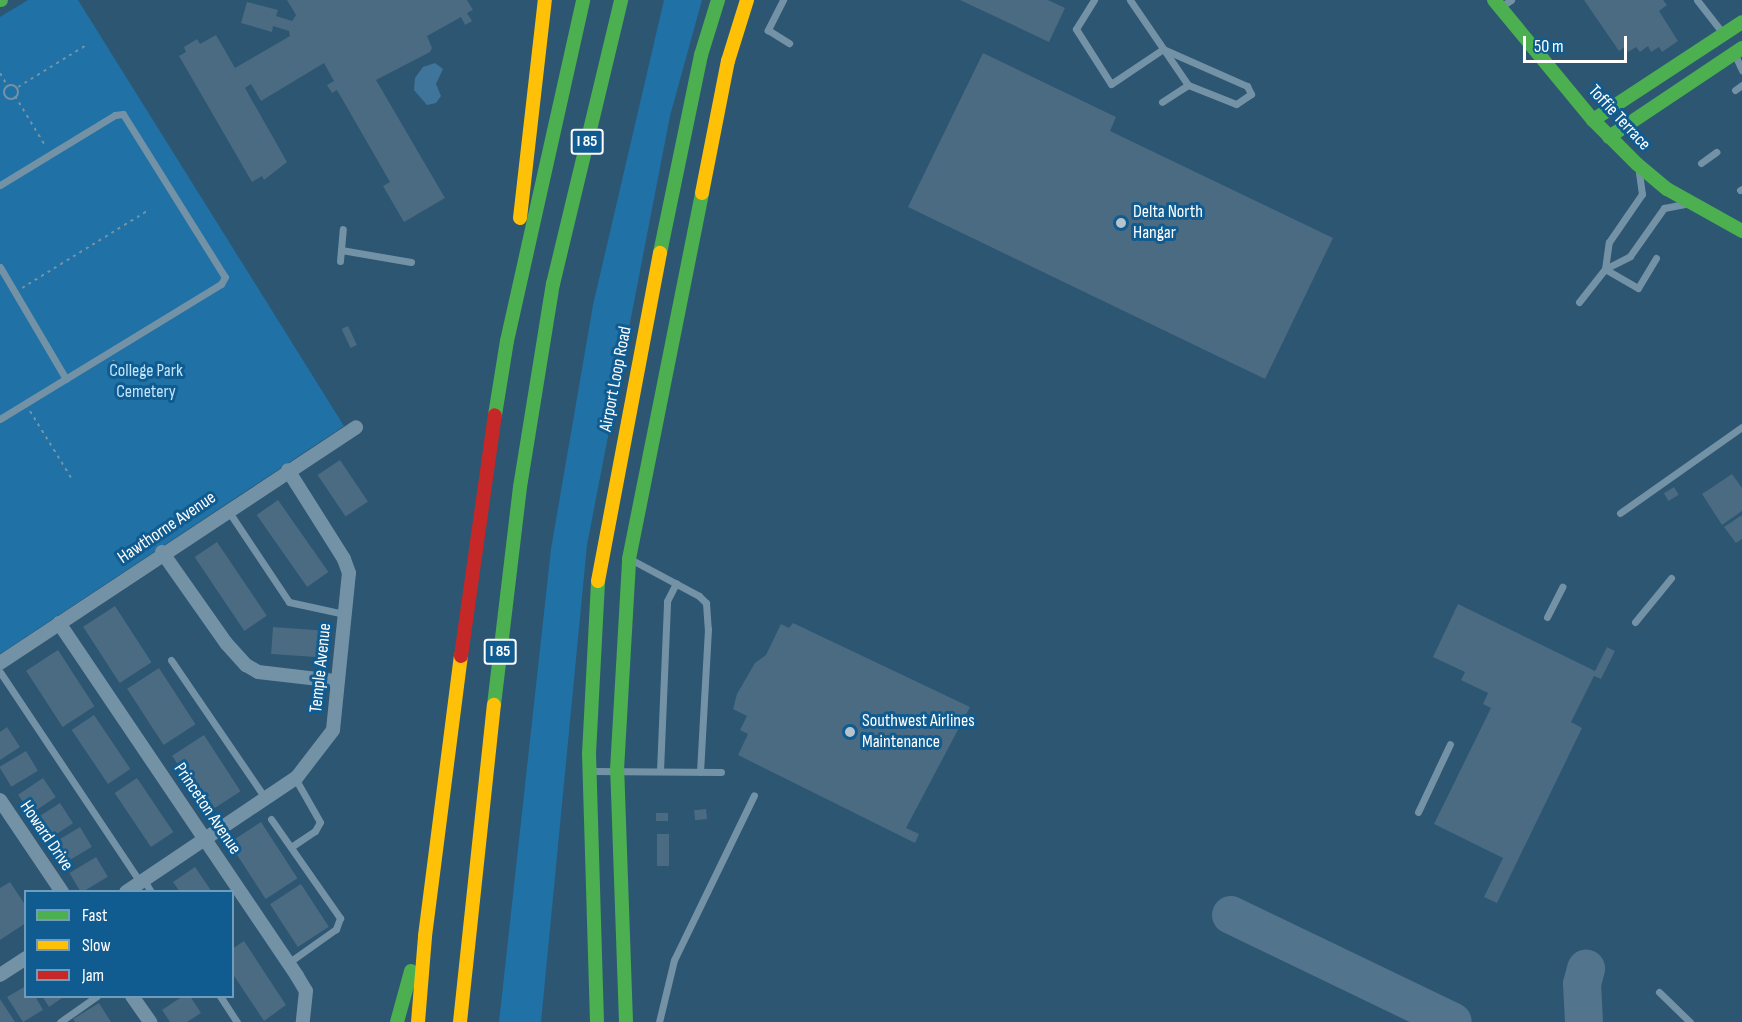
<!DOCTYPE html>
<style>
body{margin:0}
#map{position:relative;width:1742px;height:1022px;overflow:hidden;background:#2d5672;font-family:"Sofia Sans Condensed",sans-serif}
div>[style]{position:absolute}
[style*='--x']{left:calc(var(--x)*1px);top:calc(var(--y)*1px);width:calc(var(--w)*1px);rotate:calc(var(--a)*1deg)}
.green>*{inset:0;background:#2071a5}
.water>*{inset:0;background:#3f759a}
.taxiway>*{height:38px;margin:-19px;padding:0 19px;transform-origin:19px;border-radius:19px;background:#52748c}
.building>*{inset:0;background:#4a6b82;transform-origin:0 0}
.path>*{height:2px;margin-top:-1px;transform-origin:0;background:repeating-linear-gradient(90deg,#7492a6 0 3px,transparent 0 7.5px)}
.path>.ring{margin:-1px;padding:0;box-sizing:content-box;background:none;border:2px solid #7492a6;border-radius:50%}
.lane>*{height:7px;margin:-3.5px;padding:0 3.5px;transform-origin:3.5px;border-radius:3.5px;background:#7492a6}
.street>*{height:14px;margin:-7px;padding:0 7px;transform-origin:7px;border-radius:7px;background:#7492a6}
.fast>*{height:14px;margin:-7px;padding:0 7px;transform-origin:7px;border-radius:7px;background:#4caf50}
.slow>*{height:14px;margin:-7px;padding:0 7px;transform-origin:7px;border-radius:7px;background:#ffc107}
.jam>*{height:14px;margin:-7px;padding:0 7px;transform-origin:7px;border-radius:7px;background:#c62828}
.dots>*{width:16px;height:16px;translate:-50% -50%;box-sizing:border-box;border:3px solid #105b8f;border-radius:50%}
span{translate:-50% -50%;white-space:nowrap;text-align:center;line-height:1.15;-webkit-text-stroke:6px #105b8f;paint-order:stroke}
.shield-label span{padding:2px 4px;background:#105b8f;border:2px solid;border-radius:4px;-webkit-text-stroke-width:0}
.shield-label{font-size:16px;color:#fff;font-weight:700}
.street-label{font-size:18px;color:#fff}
.poi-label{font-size:18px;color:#fff}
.left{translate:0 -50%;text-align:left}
.park-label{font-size:18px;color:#c1e6fd}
.legend{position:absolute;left:24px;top:890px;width:210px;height:108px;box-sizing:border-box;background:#105b8f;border:2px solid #709dbc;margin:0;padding:8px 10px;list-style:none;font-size:18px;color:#fff}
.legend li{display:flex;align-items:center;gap:12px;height:30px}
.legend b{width:30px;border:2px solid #709dbc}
.scale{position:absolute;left:1523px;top:36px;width:104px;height:27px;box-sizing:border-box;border:3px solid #fff;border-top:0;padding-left:8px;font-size:18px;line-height:21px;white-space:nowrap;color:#fff;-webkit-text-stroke:4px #105b8f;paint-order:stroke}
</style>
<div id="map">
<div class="green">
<i style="clip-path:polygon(28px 0,78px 0,344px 426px,0 654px,0 17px)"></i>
<i style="clip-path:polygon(664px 0,702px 0,670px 116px,587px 545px,541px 1022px,499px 1022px,551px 549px,593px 305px)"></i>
</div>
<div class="water">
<i style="clip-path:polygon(435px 63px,443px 69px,436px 84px,441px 96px,436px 103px,427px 105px,414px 90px,415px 78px,423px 67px)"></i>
</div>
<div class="taxiway">
<i style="--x:1231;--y:915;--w:246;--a:25.7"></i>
<i style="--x:1584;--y:1022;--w:38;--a:-93"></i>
<i style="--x:1582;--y:984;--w:16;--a:-75"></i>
</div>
<div class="building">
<i style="clip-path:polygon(287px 0,467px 0,473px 10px,467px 13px,472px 21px,465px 25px,461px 17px,427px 36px,432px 48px,430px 52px,376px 80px,445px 198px,404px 222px,383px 186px,390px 182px,337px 90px,332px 93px,327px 85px,334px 81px,324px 63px,261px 101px,251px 84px,245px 88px,287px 162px,264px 180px,262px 176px,252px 182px,179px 56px,186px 52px,184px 47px,197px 39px,200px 44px,216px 35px,235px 68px,290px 36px,289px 31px,273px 26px,272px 32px,241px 23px,247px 2px,278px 10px,276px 16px,292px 21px,296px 15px)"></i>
<i style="clip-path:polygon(960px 0,1048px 0,1065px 8px,1049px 42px)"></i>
<i style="clip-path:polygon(1584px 0,1663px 0,1667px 5px,1659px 11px,1678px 41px,1662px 52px,1659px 47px,1651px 52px,1648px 46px,1640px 52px,1636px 47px,1628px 52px,1625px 47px,1619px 51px)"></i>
<i style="clip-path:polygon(983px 53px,1116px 117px,1110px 131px,1333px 238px,1265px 379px,908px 207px)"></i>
<i style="left:348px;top:326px;width:21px;height:7px;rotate:65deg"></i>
<i style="left:340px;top:460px;width:50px;height:27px;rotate:56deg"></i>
<i style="clip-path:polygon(1732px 474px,1742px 488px,1742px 511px,1722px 525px,1702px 494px)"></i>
<i style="left:1674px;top:487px;width:9px;height:12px;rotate:58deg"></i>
<i style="left:278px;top:500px;width:88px;height:26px;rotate:55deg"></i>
<i style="clip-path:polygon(1742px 515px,1742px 539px,1736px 543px,1724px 527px)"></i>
<i style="left:217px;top:542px;width:89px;height:27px;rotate:56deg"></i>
<i style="clip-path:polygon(1458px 604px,1595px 671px,1607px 647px,1615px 651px,1601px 679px,1594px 676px,1571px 722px,1582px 728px,1497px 903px,1484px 897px,1503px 858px,1434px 824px,1491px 708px,1483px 704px,1488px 693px,1461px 680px,1465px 672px,1433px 657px)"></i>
<i style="left:115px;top:606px;width:67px;height:38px;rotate:57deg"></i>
<i style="clip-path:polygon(793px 623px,970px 707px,906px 828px,919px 834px,915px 843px,738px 755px,748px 734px,740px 730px,747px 716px,733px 709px,737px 694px,755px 663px,766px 655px,781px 624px,789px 628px)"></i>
<i style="left:273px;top:627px;width:52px;height:27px;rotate:4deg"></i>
<i style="left:58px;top:650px;width:67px;height:38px;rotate:57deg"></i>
<i style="left:159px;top:668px;width:67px;height:38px;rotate:57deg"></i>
<i style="left:94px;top:715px;width:65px;height:27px;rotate:56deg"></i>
<i style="clip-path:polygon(7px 727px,20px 747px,0 760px,0 732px)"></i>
<i style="left:204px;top:735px;width:67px;height:38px;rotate:57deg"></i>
<i style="left:26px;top:751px;width:23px;height:31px;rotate:59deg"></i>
<i style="left:43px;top:778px;width:23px;height:30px;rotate:56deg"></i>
<i style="left:137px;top:778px;width:65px;height:27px;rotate:56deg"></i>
<i style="left:60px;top:803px;width:24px;height:30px;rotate:57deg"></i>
<i style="left:706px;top:809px;width:10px;height:12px;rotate:84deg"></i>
<i style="left:656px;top:813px;width:12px;height:8px"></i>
<i style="left:261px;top:822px;width:67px;height:38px;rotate:57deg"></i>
<i style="left:80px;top:827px;width:23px;height:31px;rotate:59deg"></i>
<i style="left:657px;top:834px;width:12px;height:32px"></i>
<i style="left:96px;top:857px;width:23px;height:31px;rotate:59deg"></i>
<i style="clip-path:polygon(195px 867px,212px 892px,180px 892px,173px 882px)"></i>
<i style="clip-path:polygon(10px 882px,26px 906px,26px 923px,0 940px,0 888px)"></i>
<i style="left:301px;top:884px;width:51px;height:37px;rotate:57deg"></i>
<i style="clip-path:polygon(244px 941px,286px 1005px,264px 1021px,232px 973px,232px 949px)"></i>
<i style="clip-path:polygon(26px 986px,26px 996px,35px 996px,43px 1010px,23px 1022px,7px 997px)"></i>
<i style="clip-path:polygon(42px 996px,65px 996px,49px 1007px)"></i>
<i style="clip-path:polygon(183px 996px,190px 996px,201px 1013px,187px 1022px,170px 1022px,162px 1010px)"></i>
<i style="clip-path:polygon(0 999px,15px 1022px,0 1022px)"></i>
<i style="clip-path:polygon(99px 1003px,111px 1022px,75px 1022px,73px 1019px)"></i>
</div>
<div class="path">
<i style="--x:0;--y:73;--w:16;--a:60"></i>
<i class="ring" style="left:4px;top:85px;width:12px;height:12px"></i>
<i style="--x:18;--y:87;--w:82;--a:-31.6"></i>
<i style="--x:15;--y:96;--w:60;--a:58.7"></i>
<i style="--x:22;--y:288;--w:149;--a:-31.6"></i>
<i style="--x:113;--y:360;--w:9;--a:58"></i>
<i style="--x:30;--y:411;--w:82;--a:58.4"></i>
</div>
<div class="lane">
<i style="--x:783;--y:0;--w:34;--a:117"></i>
<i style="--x:768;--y:30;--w:25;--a:32"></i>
<i style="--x:1094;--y:0;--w:34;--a:122"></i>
<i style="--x:1076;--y:29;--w:65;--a:57.5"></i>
<i style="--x:1111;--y:84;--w:63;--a:-33.9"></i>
<i style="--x:1130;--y:0;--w:103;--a:55.7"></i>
<i style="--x:1188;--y:85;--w:31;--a:147"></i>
<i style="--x:1697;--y:0;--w:41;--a:52"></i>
<i style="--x:1500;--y:7;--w:13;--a:-32"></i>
<i style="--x:1163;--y:49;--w:92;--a:23.8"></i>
<i style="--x:1247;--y:86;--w:9;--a:63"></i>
<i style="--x:1251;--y:94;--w:18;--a:146"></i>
<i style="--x:1236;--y:104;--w:52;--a:-158.4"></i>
<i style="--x:1735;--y:55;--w:17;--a:65"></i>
<i style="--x:1735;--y:90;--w:9;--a:-36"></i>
<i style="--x:1701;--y:163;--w:19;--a:-36"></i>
<i style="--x:0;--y:185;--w:135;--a:-31.3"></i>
<i style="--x:115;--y:115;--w:8;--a:-7"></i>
<i style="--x:123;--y:114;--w:192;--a:58"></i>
<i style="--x:225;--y:277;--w:8;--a:120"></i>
<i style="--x:221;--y:284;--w:259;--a:148.6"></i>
<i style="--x:1740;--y:190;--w:2;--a:-27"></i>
<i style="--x:341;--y:250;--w:71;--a:9.7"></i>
<i style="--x:340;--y:261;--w:32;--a:-85"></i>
<i style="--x:0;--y:267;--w:130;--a:59.5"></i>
<i style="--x:1605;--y:269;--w:27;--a:-82"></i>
<i style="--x:1609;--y:242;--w:58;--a:-55.5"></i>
<i style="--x:1642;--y:194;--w:22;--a:-98"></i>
<i style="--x:1605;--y:269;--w:38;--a:30"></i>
<i style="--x:1638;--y:288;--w:35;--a:-59"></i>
<i style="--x:1579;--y:302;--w:42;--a:-51.8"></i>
<i style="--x:1605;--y:269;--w:28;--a:-27"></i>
<i style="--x:1630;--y:256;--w:59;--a:-54.7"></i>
<i style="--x:1664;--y:208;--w:21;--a:-11"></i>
<i style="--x:229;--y:512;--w:108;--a:56.3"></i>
<i style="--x:289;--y:602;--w:56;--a:12.3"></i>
<i style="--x:1620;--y:513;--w:149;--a:-35.2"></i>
<i style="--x:632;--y:560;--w:76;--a:28.2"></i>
<i style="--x:699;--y:596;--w:10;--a:45"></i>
<i style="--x:706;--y:603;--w:26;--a:86"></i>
<i style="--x:708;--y:629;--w:143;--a:93.2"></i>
<i style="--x:1547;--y:617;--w:34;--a:-63"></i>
<i style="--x:1635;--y:622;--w:57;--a:-50.7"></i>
<i style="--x:171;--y:660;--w:167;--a:55.7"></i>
<i style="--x:0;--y:672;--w:252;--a:56.3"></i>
<i style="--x:591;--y:771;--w:130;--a:0.4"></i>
<i style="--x:660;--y:771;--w:170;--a:-87.6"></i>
<i style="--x:667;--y:601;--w:20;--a:-63"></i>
<i style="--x:1418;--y:812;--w:75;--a:-64.8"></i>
<i style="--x:271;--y:819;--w:121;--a:55.1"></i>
<i style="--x:340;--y:918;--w:12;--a:110"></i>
<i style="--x:336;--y:929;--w:59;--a:144.7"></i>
<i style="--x:291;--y:847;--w:29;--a:-34"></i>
<i style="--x:315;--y:831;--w:10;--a:-61"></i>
<i style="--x:320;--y:822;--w:51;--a:-119.6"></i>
<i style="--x:144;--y:880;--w:14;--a:60"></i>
<i style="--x:1659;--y:992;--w:43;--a:44.1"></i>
<i style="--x:220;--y:996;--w:31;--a:57"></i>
<i style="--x:60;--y:1022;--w:45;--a:-35.1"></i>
<i style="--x:659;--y:1022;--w:64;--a:-76.4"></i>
<i style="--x:674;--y:960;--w:183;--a:-64.1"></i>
</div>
<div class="street">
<i style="--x:162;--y:552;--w:111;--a:54.9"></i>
<i style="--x:226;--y:643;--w:30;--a:48"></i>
<i style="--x:246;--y:665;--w:14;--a:30"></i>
<i style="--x:258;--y:672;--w:79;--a:6.6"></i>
<i style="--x:59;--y:623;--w:426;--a:56"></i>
<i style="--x:297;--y:976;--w:17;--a:59"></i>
<i style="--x:306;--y:991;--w:31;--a:96"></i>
<i style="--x:0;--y:663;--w:427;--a:-33.5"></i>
<i style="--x:0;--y:800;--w:111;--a:56"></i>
<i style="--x:126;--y:892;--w:206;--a:-33.9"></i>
<i style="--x:297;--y:777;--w:59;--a:-52.5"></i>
<i style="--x:333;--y:730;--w:158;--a:-84.2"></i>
<i style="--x:349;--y:573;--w:15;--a:-110"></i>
<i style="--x:344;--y:559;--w:105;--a:-122.2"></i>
<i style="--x:0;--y:975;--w:31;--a:-33"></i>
<i style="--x:132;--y:996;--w:32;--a:55"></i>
</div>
<div class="fast">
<i style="--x:0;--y:0;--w:1;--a:0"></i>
<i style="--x:1494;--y:0;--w:156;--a:50.5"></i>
<i style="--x:1593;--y:120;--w:62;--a:45"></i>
<i style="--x:1637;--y:164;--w:39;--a:40"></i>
<i style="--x:1667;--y:189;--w:86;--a:29.2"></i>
<i style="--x:1593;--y:120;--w:178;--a:-33.3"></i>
<i style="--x:1609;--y:137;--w:160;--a:-33.8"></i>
<i style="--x:660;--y:253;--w:202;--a:-78.3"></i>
<i style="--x:701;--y:55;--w:58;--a:-72.8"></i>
<i style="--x:495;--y:415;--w:75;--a:-80.8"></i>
<i style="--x:507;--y:341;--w:349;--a:-77.4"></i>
<i style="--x:494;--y:705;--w:220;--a:-83.2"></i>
<i style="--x:520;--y:487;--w:206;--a:-80.8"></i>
<i style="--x:553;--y:284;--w:292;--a:-76.5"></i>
<i style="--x:397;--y:1022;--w:53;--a:-74.6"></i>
<i style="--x:597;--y:1022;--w:268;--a:-91.7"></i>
<i style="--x:589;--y:754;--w:173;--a:-87"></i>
<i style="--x:626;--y:1022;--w:252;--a:-92"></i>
<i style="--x:617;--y:770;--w:211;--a:-86.7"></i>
<i style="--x:629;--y:559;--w:373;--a:-78.7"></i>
</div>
<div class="slow">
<i style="--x:702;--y:193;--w:135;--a:-78.9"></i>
<i style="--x:728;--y:61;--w:64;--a:-72.7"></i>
<i style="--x:520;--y:218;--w:219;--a:-83.5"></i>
<i style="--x:598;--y:581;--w:334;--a:-79.3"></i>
<i style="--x:418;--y:1022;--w:86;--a:-85.3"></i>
<i style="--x:425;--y:936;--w:282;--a:-82.7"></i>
<i style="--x:460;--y:1022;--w:319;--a:-83.9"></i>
</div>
<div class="jam">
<i style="--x:461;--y:656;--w:243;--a:-82"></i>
</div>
<div class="dots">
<i style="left:1121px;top:223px;background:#b6c4ce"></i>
<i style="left:850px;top:732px;background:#b6c4ce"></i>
</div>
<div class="shield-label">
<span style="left:587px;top:142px">I 85</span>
<span style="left:500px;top:652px">I 85</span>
</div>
<div class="street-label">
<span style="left:1619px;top:118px;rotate:47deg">Toffie Terrace</span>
<span style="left:616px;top:379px;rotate:-79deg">Airport Loop Road</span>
<span style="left:167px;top:528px;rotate:-34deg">Hawthorne Avenue</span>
<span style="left:321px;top:668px;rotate:-84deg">Temple Avenue</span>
<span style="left:207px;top:809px;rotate:56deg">Princeton Avenue</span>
<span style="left:46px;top:836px;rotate:56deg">Howard Drive</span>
</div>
<div class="poi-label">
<span class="left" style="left:1133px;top:223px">Delta North<br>Hangar</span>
<span class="left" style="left:862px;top:732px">Southwest Airlines<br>Maintenance</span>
</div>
<div class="park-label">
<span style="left:146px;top:382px">College Park<br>Cemetery</span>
</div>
<ul class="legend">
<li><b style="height:8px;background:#4caf50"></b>Fast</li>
<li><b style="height:8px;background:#ffc107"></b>Slow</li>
<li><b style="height:8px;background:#c62828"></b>Jam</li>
</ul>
<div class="scale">50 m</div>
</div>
